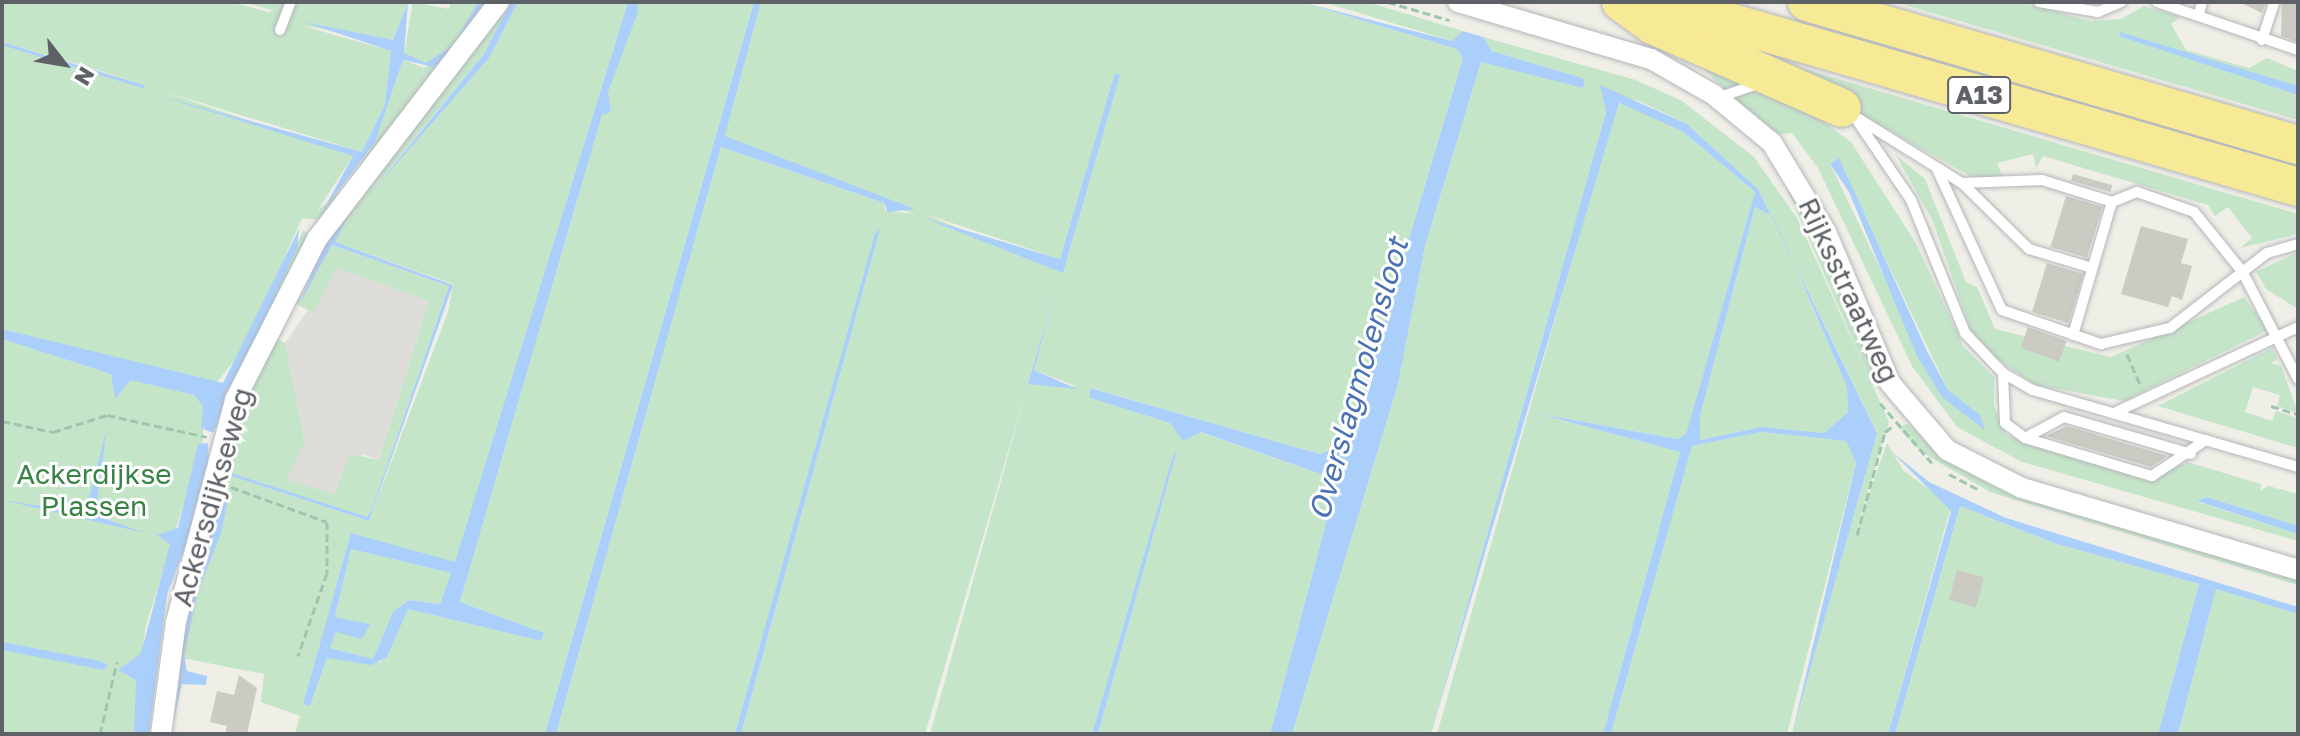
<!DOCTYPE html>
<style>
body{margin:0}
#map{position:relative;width:2300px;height:736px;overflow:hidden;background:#efeee7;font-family:"Golos Text",sans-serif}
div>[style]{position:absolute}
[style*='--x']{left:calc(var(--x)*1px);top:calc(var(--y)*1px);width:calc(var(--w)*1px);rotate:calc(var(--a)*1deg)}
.industrial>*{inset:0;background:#deddd9}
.green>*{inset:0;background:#c5e5c9}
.water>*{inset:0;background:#abcffb;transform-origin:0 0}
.building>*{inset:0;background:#cbcac3;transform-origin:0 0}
.path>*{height:3px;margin-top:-1.5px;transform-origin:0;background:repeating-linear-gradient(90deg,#9ec6ae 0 8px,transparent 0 12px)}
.roads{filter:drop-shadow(0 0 2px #b4b6ba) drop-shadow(0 0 2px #b4b6ba)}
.lane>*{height:10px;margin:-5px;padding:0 5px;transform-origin:5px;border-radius:5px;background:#fff}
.street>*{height:20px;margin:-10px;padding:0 10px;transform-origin:10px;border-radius:10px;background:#fff}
.highway>*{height:38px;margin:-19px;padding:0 19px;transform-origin:19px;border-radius:19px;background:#f7ea96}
span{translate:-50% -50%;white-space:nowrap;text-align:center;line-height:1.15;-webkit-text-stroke:6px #fff;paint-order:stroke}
.shield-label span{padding:2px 6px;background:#fff;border:2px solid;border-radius:6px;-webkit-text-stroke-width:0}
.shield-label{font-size:26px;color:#5e6166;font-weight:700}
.street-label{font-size:28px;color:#5e6166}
.park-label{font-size:28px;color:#398245}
.water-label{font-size:30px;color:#4b72b5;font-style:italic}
.frame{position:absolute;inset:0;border:4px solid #5e6166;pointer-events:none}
.north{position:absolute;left:24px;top:24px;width:80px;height:80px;-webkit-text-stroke:6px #fff;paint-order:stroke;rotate:121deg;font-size:22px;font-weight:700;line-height:32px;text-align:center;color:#5e6166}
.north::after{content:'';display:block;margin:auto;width:28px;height:36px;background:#5e6166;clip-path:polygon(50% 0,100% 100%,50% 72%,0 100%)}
</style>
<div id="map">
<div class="industrial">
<i style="clip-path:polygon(337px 268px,429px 301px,379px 460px,362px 454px,335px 494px,285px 480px,305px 441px,285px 343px)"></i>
</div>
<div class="green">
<i style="clip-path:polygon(2px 2px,231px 2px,268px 12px,275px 11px,243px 2px,408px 2px,393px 40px,303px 26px,391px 51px,385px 104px,362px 152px,159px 90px,353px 156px,317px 211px,342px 190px,375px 142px,403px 60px,424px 68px,457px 48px,485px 2px,494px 2px,326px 221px,302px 218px,246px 345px,216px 384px,2px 329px,2px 45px,144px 84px,2px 42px)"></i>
<i style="clip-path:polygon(413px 2px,449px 9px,451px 2px,478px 2px,454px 44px,426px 63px,404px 54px)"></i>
<i style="clip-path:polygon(evenodd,503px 2px,511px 2px,484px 54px,369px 194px,489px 58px,518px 2px,628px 2px,455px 563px,351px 534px,303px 704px,310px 706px,327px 658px,381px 662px,408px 609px,541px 641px,544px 633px,460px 602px,602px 115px,611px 111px,608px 92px,625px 35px,638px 2px,754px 2px,545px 734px,295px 734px,300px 716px,261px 702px,264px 674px,177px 657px,217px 507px,227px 440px,272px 337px,285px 343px,305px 442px,286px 480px,335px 494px,350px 454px,379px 460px,429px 301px,337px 268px,313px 313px,290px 300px,317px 246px,478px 45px,503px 2px,347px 217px,335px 242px,453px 284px,448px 312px,369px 521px,228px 475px,235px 423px,268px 352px,238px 425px,231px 473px,367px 518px,372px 509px,449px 286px,332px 245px,299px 305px,310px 269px,347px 217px)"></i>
<i style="clip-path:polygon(evenodd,761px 2px,1301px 2px,1457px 49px,1463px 58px,1400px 269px,1360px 403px,1338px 447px,1320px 454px,1091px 388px,1090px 398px,1170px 423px,1183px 440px,1200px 432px,1326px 476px,1331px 497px,1325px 527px,1270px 734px,1098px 734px,1177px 450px,1092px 734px,930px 734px,1028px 384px,1076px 386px,1034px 370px,1056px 288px,925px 734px,741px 734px,880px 229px,735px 734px,556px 734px,721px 147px,884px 203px,885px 210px,913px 214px,725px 136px,761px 2px,1116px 73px,1069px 254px,1058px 270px,925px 214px,1060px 259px,1116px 73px)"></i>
<i style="clip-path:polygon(1323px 2px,1367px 2px,1463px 31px,1452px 41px)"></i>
<i style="clip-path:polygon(1895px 2px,2021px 2px,2090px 21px,2121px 19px,2144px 6px,2180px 17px,2171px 24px,2186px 50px,2249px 68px,2267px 58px,2298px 71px,2298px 120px)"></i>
<i style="clip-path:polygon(1483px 37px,1636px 80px,1682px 101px,1754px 157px,1797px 218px,1889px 422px,1854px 537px,1887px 443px,1903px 470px,1951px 506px,1888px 734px,1792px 734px,1877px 432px,1758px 189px,1687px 124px,1637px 100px,1604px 97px,1606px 112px,1431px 734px,1292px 734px,1398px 384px,1425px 246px,1481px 62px,1583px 87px,1584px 79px,1492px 51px)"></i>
<i style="clip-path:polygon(evenodd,1679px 45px,1799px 104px,1851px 142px,1917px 245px,1963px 346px,1994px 377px,1994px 406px,2006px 435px,2149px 481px,2187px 462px,2261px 484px,2260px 491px,2268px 486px,2298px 494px,2298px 526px,2207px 497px,2198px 502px,2298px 534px,2298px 541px,2022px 462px,1957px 427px,1912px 366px,1818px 168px,1792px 133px,1772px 135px,1679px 45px,1838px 159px,1948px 390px,1942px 397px,1830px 164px,1838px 159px)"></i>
<i style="clip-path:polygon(1753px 54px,2298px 214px,2298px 234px,2240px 248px,2252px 238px,2228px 207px,2215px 216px,2208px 205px,2043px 156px,2036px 169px,2033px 154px,1997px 163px,2003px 177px,1972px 177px)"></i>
<i style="clip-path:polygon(1626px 104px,1682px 131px,1755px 192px,1686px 434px,1677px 439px,1540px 414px,1680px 452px,1603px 734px,1437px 734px,1616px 105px)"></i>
<i style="clip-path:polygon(1896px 155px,1925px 179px,1966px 282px,1977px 287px,1995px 329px,2111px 357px,2244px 297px,2268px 330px,2124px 401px,2036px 385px,1989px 354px,1971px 330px,1933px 222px)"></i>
<i style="clip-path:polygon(1792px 188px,1877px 376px,1873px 387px,1788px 191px)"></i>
<i style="clip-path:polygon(1755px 207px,1772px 216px,1788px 249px,1847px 387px,1848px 412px,1824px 433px,1761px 427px,1700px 440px,1700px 416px)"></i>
<i style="clip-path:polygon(303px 231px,314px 236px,213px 433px,231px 386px)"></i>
<i style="clip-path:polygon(2298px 252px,2298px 309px,2266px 289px,2256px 272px)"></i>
<i style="clip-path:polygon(2px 339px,111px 374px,115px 398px,131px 380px,144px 381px,194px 395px,203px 405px,203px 442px,145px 629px,134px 734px,2px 734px)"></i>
<i style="clip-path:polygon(2272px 348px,2278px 359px,2271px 363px,2281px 366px,2298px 413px,2277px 406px,2280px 395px,2253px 387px,2245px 412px,2272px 421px,2276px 411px,2298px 418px,2298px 448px,2158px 406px)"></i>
<i style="clip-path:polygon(1908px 424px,1942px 457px,1993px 486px,2298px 579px,2298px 585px,1990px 492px,1920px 451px,1898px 427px)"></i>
<i style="clip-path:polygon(1762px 432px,1846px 441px,1856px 463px,1787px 734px,1611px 734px,1692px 446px)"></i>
<i style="clip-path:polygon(1960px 506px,2054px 543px,2199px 584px,2158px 734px,1895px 734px)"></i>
<i style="clip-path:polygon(351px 549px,451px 573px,440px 604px,409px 600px,393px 612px,373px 659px,330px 648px,336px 632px,370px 624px,335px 617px)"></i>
<i style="clip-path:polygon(2216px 589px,2298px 614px,2298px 734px,2178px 734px)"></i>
</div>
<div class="water">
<i style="clip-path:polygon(408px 2px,404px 53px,426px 63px,454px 44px,478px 2px,485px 2px,457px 48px,434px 67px,403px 60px,375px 142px,321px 214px,353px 156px,157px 95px,362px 152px,385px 104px,391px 51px,304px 22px,393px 40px)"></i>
<i style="clip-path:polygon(511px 2px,518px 2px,489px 58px,370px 194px,484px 54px)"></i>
<i style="clip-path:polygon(evenodd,628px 2px,638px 2px,638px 12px,608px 92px,611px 112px,602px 115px,460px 602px,544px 633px,541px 641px,408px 609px,387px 657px,371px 665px,327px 658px,310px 706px,303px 704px,351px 533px,455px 562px,628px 2px,351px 549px,451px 573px,440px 604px,409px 600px,393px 612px,373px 659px,330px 648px,336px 632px,362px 639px,370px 624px,335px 617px,351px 549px)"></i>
<i style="clip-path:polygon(754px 2px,761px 2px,725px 136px,915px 209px,888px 212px,884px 203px,721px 147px,556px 734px,545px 734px)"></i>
<i style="clip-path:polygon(1301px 2px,1452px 41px,1463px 31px,1483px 37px,1492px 51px,1585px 79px,1583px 88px,1481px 62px,1425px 246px,1398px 384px,1292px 734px,1270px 734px,1325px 527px,1331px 497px,1326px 476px,1201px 432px,1183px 441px,1170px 423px,1090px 398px,1090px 388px,1320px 454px,1338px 447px,1360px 403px,1463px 58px,1457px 49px)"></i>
<i style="clip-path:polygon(2120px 32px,2298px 86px,2298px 95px,2119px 36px)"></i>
<i style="left:2px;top:42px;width:149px;height:3px;rotate:17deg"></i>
<i style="clip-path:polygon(1115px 73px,1120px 75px,1063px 273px,924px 218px,1060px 259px)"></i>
<i style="clip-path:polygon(evenodd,1600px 85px,1687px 124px,1758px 189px,1877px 433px,1792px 734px,1856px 463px,1846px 441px,1762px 432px,1692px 446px,1611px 734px,1603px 734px,1680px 452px,1540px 414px,1677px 439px,1686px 434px,1755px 192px,1682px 131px,1619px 103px,1431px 734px,1606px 112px,1600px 85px,1755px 207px,1772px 216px,1788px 249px,1847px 387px,1848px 412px,1824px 433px,1761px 427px,1700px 440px,1700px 416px,1755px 207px)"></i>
<i style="clip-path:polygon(1839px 158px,1927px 351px,1948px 390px,1980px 415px,1985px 430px,1942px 397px,1917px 356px,1849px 192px,1830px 164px)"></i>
<i style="clip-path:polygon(348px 217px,335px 242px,453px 285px,369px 521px,228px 475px,235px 423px,268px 352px,238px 425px,231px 473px,367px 517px,372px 509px,449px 286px,332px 245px,299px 305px,321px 249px)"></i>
<i style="clip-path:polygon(299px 229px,297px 248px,213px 433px,201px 428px,203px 406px,194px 395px,131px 380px,115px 399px,111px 374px,2px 339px,2px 329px,223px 383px)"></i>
<i style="clip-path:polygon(880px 229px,741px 734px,735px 734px,875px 234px)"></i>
<i style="clip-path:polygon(1056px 288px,1034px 370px,1077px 389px,1028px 384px,925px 734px)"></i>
<i style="clip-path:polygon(107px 428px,95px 515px,145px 533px,2px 500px,85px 513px)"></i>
<i style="clip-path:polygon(208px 443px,209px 482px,167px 595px,149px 734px,134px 734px,136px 680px,118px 670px,141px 653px,170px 544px,157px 535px,178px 528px,198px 444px)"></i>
<i style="clip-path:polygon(1177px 450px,1098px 734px,1092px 734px,1172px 459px)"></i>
<i style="clip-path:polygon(1891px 451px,1929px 482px,2006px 518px,2298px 607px,2298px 614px,2216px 589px,2178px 734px,2158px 734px,2199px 584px,2054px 543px,1960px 506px,1895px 734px,1888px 734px,1951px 511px)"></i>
<i style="clip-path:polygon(223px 494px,229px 495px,221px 533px,198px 592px,184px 655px,187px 671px,207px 676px,206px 685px,182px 684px,174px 719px,187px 614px)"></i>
<i style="clip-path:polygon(2207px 497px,2298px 526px,2298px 534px,2197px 501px)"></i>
<i style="clip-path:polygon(2px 642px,100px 661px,108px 665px,104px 670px,2px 650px)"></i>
</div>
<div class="building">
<i style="clip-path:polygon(2239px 2px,2266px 2px,2262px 13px)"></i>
<i style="clip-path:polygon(2282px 2px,2298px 2px,2298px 42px,2281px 36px)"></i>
<i style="left:2073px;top:174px;width:41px;height:7px;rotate:16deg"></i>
<i style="left:2066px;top:196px;width:38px;height:53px;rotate:17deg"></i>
<i style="clip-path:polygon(2141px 226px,2188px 239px,2181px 263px,2192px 266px,2182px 300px,2172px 296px,2168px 307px,2121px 294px)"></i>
<i style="left:2047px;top:263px;width:38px;height:51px;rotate:17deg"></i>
<i style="left:2028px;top:327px;width:41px;height:22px;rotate:20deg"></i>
<i style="clip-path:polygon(2067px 426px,2167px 456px,2151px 467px,2046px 436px)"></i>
<i style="left:1957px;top:570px;width:28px;height:31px;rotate:15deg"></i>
<i style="clip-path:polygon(239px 675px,257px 688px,247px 734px,225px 734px,227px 726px,210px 722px,217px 691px,234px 695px)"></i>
</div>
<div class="path">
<i style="--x:1388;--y:2;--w:64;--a:16.4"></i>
<i style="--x:2127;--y:354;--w:36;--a:67"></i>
<i style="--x:1880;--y:403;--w:79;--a:49.1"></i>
<i style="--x:2271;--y:406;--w:28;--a:17"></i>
<i style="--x:2;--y:421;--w:52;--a:12.2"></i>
<i style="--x:53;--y:432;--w:57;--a:-17.5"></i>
<i style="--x:107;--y:415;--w:102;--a:12.4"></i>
<i style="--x:1949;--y:474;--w:32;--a:28"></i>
<i style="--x:231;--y:487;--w:102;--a:20"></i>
<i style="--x:327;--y:522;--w:51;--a:90"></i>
<i style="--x:327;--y:573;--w:88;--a:109.3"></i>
<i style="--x:1857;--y:535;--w:107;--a:-74.8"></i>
<i style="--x:1885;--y:432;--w:11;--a:-38"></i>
<i style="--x:100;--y:734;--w:74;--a:-76.7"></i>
</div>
<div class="roads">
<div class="lane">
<i style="--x:2039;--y:2;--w:60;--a:9.6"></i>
<i style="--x:2098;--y:12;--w:25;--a:-23"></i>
<i style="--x:2157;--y:2;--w:149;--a:18.8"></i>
<i style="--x:2199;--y:14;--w:12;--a:-76"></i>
<i style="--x:280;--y:30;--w:30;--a:-69"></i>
<i style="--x:2262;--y:40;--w:40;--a:-72"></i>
<i style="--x:1717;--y:98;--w:46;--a:-18.8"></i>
<i style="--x:1854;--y:116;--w:102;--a:55.8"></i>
<i style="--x:1911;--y:200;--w:144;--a:67.9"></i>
<i style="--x:1965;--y:333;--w:55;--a:46.5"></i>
<i style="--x:2003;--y:373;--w:34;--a:30"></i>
<i style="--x:2033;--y:390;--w:276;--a:16.2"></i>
<i style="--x:1859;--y:119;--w:121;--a:31.9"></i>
<i style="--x:1962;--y:183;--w:80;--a:-2.1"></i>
<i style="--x:2042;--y:180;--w:73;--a:17.4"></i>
<i style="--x:2112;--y:202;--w:27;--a:-22"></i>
<i style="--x:2137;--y:192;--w:60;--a:19.3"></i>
<i style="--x:2194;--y:212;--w:76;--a:50.9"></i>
<i style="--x:2242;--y:271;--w:122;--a:62.6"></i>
<i style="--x:1937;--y:169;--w:155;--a:65.3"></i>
<i style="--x:2002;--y:310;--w:105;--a:19"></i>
<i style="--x:2101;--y:344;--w:71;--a:-13.1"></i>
<i style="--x:2170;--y:328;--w:123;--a:-37.7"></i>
<i style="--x:2267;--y:253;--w:32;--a:-16"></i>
<i style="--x:1962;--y:183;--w:94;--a:44.6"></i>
<i style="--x:2029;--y:249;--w:66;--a:16.8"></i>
<i style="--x:2073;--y:335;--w:139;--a:-73.7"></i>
<i style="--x:2003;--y:373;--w:50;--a:87.7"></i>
<i style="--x:2005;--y:423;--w:25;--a:37"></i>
<i style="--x:2025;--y:438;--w:133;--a:16.7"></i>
<i style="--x:2152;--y:476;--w:65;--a:-33.7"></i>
<i style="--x:2116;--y:412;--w:201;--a:-25"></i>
<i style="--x:2025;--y:438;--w:44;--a:-28.3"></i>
<i style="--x:2064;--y:417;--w:132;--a:16.2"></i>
</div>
<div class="street">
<i style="--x:1458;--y:2;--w:201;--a:16.5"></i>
<i style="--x:1651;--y:59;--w:73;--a:29.7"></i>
<i style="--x:1714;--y:95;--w:75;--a:39.6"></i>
<i style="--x:1772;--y:143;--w:104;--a:58.8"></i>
<i style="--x:1826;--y:232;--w:164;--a:67"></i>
<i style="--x:1890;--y:383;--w:88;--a:49.6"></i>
<i style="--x:1947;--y:450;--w:84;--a:26.9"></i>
<i style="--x:2022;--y:488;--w:288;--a:16.5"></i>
<i style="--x:161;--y:734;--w:113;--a:-82.4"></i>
<i style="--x:176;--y:622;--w:230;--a:-75.1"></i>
<i style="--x:235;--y:400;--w:181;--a:-63"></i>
<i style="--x:317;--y:239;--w:299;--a:-52.5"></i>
</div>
<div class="highway">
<i style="--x:1621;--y:2;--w:39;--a:36"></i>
<i style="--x:1653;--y:25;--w:206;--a:23.7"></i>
<i style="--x:1660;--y:2;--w:664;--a:16.17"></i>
<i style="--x:1807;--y:2;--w:511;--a:16.24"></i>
</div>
</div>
<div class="shield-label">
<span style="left:1979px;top:95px">A13</span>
</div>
<div class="street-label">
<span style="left:1849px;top:290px;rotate:65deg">Rijksstraatweg</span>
<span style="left:212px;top:497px;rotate:-74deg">Ackersdijkseweg</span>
</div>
<div class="park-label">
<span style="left:94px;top:490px">Ackerdijkse<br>Plassen</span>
</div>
<div class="water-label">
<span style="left:1358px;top:379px;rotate:-74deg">Overslagmolensloot</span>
</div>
<div class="frame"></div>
<div class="north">N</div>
</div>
